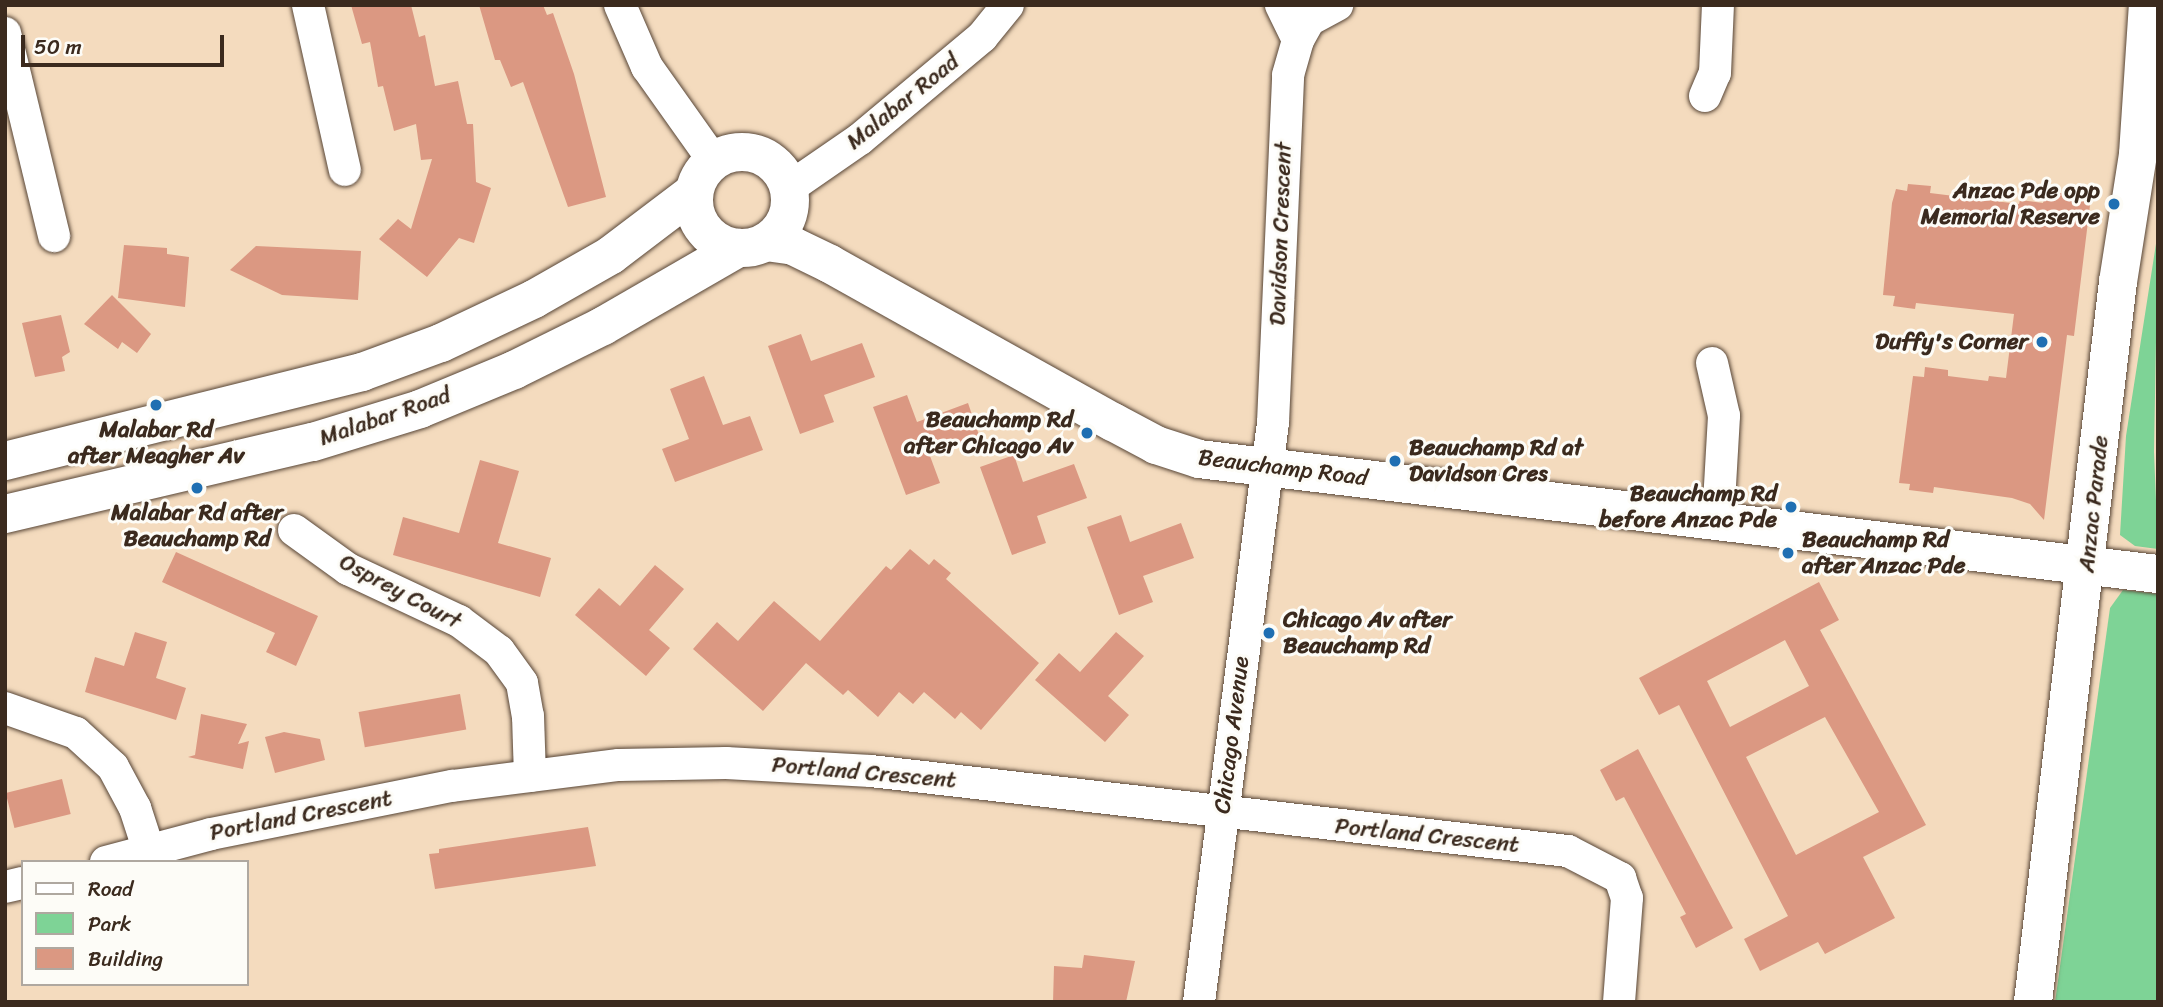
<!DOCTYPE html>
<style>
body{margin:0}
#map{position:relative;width:2163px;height:1007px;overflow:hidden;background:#f4dbbe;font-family:Sriracha,sans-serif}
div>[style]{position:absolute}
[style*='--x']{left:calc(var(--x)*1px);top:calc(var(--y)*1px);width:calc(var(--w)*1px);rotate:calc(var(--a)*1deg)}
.green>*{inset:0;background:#7ed396}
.building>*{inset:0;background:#db9882;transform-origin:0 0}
.roads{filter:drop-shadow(0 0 2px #574536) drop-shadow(0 0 2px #574536)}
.minor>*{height:32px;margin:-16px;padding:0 16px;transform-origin:16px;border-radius:16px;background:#fff}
.major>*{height:38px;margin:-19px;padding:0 19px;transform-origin:19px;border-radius:19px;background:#fff}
.major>.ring{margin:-19px;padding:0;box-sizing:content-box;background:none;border:38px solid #fff;border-radius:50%}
.dots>*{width:19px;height:19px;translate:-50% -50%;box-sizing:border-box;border:4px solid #fdfcf7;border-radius:50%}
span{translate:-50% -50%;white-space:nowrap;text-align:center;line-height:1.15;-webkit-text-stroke:6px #fdfcf7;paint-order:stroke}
.street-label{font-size:23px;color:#3b2a1e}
.poi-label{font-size:23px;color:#3b2a1e;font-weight:700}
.right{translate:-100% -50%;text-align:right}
.left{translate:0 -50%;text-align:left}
.frame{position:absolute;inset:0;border:7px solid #3b2a1e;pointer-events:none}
.legend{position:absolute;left:21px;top:860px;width:228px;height:126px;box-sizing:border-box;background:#fdfcf7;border:2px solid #afa8a0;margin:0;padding:9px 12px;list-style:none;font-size:21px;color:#3b2a1e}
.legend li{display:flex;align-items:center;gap:14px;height:35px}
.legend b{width:35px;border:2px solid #afa8a0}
.scale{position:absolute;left:21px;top:35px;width:203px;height:32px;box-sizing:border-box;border:4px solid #3b2a1e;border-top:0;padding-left:9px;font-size:21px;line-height:24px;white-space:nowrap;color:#3b2a1e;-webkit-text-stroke:5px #fdfcf7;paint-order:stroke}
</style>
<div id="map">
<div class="green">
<i style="clip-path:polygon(2158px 231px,2154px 452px,2158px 549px,2135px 546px,2120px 535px,2126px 436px)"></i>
<i style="clip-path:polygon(2123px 590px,2158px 594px,2158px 1002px,2055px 1002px,2110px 608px)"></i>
</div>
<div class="building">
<i style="clip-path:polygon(351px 5px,411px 5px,419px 37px,425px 35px,435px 86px,458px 81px,467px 124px,473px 124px,476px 182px,491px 188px,474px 243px,459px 238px,427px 277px,379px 239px,398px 219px,411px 229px,432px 159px,421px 160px,416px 124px,394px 131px,383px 86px,378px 87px,370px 42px,362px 44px)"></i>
<i style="clip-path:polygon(479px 5px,543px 5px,547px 15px,553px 13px,574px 74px,606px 197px,568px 207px,523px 82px,511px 87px,500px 60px,495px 60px)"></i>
<i style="clip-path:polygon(1908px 184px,1931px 186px,1930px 193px,2019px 204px,2020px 200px,2043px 203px,2045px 191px,2091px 197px,2074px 336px,2067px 335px,2044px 520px,2030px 504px,2012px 498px,1934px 487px,1933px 493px,1909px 490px,1910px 484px,1899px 483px,1913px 376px,1924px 377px,1925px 367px,1948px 370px,1948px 376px,1988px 381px,1989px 376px,2006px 378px,2014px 314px,1916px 303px,1915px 309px,1893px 306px,1895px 296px,1883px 295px,1892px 203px,1896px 189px,1907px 191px)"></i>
<i style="clip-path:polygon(124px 245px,167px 248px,167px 254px,189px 257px,185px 307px,118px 298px)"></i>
<i style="clip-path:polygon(256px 246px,361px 251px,358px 300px,282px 295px,230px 270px)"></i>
<i style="clip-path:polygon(112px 295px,151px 334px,137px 353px,122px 342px,118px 349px,84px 324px)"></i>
<i style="clip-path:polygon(61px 315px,70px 352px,62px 357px,65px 371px,35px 377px,22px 323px)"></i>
<i style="clip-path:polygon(801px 334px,811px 361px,862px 343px,875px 377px,824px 395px,834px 422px,800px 434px,768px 346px)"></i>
<i style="clip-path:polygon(704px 376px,723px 425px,750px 416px,763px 450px,675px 482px,662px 449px,689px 439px,670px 389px)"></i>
<i style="clip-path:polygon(907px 395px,917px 422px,968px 403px,980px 438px,930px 456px,940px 483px,906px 495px,873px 407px)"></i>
<i style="clip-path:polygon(1014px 455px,1023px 482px,1074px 464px,1087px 498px,1037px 516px,1046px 543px,1012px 555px,980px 467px)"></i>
<i style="clip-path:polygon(480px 460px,519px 471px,498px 543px,551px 558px,540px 597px,393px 555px,403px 517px,459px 533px)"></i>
<i style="clip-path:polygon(1121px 515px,1130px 542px,1181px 523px,1194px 558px,1143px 576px,1153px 602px,1119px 615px,1087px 527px)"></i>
<i style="clip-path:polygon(910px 549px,929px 565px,934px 559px,951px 573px,946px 579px,1039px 663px,981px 730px,961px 712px,955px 719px,924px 692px,913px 704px,899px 692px,878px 717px,848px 690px,843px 695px,806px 663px,763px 711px,693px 649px,717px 622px,738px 641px,774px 601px,820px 641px,886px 566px,891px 570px)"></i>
<i style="clip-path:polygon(176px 552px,318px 616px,296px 666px,266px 652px,275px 633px,162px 582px)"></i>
<i style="clip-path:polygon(655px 565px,684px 589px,649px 630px,670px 648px,646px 676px,575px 615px,599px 588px,620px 606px)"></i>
<i style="clip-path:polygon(evenodd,1819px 582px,1839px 620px,1820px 630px,1926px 825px,1863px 857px,1895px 918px,1825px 954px,1818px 942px,1760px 971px,1744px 939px,1788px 916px,1679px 705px,1659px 715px,1639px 678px,1819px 582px,1785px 640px,1809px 686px,1730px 727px,1707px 681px,1785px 640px,1819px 582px,1825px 717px,1879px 812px,1796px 855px,1746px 757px,1825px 717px)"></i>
<i style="clip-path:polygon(135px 632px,167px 642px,156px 678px,186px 688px,176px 720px,85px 692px,95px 657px,124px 666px)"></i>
<i style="clip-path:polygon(1116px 632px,1144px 656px,1108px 696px,1129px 715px,1105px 742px,1035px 680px,1059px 653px,1080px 672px)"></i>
<i style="left:460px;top:694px;width:36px;height:103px;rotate:80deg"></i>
<i style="clip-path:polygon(201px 714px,247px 724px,238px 744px,249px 741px,243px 769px,188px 757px,195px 755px)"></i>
<i style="clip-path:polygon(284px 732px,320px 739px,325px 760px,275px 773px,265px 737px)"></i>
<i style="clip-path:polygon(1638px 749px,1733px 928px,1696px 948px,1680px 917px,1686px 914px,1624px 797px,1616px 801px,1600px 770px)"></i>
<i style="left:62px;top:779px;width:36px;height:58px;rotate:76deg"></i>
<i style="clip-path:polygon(588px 827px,596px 866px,435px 889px,429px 854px,439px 853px,439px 849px)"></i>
<i style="clip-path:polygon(1084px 955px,1135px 961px,1126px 1002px,1053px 1002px,1054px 966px,1082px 968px)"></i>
</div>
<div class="roads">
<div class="minor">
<i style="--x:308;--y:5;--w:169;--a:77.4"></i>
<i style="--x:620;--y:5;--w:68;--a:66.5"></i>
<i style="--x:647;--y:67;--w:114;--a:54.6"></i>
<i style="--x:5;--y:33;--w:209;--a:76.4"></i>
<i style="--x:1298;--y:40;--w:23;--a:-61"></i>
<i style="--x:1309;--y:20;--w:32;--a:-28"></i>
<i style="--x:1705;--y:96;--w:25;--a:-67"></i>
<i style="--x:1715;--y:73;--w:68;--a:-87.5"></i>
<i style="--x:789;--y:188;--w:86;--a:-34.6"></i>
<i style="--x:860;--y:139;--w:159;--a:-39.9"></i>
<i style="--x:982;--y:37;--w:41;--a:-50.9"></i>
<i style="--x:1712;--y:363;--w:54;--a:77.2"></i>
<i style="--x:1724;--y:416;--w:104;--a:93.3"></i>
<i style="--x:294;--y:530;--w:67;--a:35.8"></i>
<i style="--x:348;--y:569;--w:123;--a:25.1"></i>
<i style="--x:459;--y:621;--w:50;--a:36.9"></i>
<i style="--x:499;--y:651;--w:39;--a:54"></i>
<i style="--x:522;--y:683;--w:34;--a:80"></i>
<i style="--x:528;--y:716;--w:60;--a:88.1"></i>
<i style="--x:5;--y:708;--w:75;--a:19.4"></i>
<i style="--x:76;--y:733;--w:50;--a:42.6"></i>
<i style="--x:113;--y:767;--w:47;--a:61.8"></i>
<i style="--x:135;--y:808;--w:45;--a:72"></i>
<i style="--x:106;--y:862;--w:109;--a:-14.9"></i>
<i style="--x:211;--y:834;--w:246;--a:-11.3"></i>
<i style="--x:452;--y:786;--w:168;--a:-7.2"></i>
<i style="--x:619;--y:765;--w:107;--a:-1.1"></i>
<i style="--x:726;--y:763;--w:145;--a:3.2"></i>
<i style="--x:871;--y:771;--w:702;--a:6.55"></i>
<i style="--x:1568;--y:851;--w:59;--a:27.4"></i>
<i style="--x:1620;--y:878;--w:21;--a:71"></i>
<i style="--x:1627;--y:898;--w:104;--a:94.4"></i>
<i style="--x:5;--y:887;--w:18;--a:-13"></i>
<i style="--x:1199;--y:1002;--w:584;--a:-82.72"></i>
<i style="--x:1273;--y:423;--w:348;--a:-87.5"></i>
<i style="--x:1288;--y:75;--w:36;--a:-74"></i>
<i style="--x:1298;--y:40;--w:39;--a:-116"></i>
</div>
<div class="major">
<i class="ring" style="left:694px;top:152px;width:58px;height:58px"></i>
<i style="--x:766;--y:242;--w:27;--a:8"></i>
<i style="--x:793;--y:246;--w:41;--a:25.9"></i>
<i style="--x:830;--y:264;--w:324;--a:29.2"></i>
<i style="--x:1113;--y:422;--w:49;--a:28.1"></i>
<i style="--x:1156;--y:445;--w:45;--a:18"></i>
<i style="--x:1199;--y:459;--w:966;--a:6.84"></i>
<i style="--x:5;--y:461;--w:368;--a:-14"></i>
<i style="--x:362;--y:372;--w:84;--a:-20.2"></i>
<i style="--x:441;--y:343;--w:103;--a:-25.3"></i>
<i style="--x:534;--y:299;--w:89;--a:-29.7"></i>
<i style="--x:611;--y:255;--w:104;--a:-37.2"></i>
<i style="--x:5;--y:514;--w:316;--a:-13.2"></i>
<i style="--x:313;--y:442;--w:112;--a:-17.1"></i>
<i style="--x:420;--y:409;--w:102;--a:-22.5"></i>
<i style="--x:514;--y:370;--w:99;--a:-26.3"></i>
<i style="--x:603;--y:326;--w:156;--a:-30"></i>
<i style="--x:2033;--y:1002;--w:725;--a:-83.27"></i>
<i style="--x:2118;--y:282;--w:130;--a:-81.1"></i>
<i style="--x:2138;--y:154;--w:149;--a:-86.2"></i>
</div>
</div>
<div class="dots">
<i style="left:2114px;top:204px;background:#1f6fb2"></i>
<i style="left:2042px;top:342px;background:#1f6fb2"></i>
<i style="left:156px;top:405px;background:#1f6fb2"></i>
<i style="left:1087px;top:433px;background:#1f6fb2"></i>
<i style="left:1395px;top:461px;background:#1f6fb2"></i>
<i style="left:197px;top:488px;background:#1f6fb2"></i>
<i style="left:1791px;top:507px;background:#1f6fb2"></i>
<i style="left:1788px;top:553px;background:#1f6fb2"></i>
<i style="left:1269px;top:633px;background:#1f6fb2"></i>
</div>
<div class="street-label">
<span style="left:903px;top:102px;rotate:-39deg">Malabar Road</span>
<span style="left:1281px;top:234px;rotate:-88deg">Davidson Crescent</span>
<span style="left:385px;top:417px;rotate:-19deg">Malabar Road</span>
<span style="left:1283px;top:468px;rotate:7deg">Beauchamp Road</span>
<span style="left:2094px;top:504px;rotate:-84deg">Anzac Parade</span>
<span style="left:400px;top:592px;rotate:28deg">Osprey Court</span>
<span style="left:1232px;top:735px;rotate:-83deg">Chicago Avenue</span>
<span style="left:864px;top:773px;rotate:5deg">Portland Crescent</span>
<span style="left:301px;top:816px;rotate:-11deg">Portland Crescent</span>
<span style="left:1427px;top:836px;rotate:6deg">Portland Crescent</span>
</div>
<div class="poi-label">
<span class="right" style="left:2100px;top:204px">Anzac Pde opp<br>Memorial Reserve</span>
<span class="right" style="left:2028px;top:342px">Duffy's Corner</span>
<span class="right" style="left:1073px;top:433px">Beauchamp Rd<br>after Chicago Av</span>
<span style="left:156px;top:443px">Malabar Rd<br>after Meagher Av</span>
<span class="left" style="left:1409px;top:461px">Beauchamp Rd at<br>Davidson Cres</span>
<span class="right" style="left:1777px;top:507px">Beauchamp Rd<br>before Anzac Pde</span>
<span style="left:197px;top:526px">Malabar Rd after<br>Beauchamp Rd</span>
<span class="left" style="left:1802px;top:553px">Beauchamp Rd<br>after Anzac Pde</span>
<span class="left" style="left:1283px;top:633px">Chicago Av after<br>Beauchamp Rd</span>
</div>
<div class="frame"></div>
<ul class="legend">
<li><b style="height:9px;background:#fff"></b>Road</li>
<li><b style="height:19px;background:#7ed396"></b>Park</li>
<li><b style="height:19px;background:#db9882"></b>Building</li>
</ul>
<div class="scale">50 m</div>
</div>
